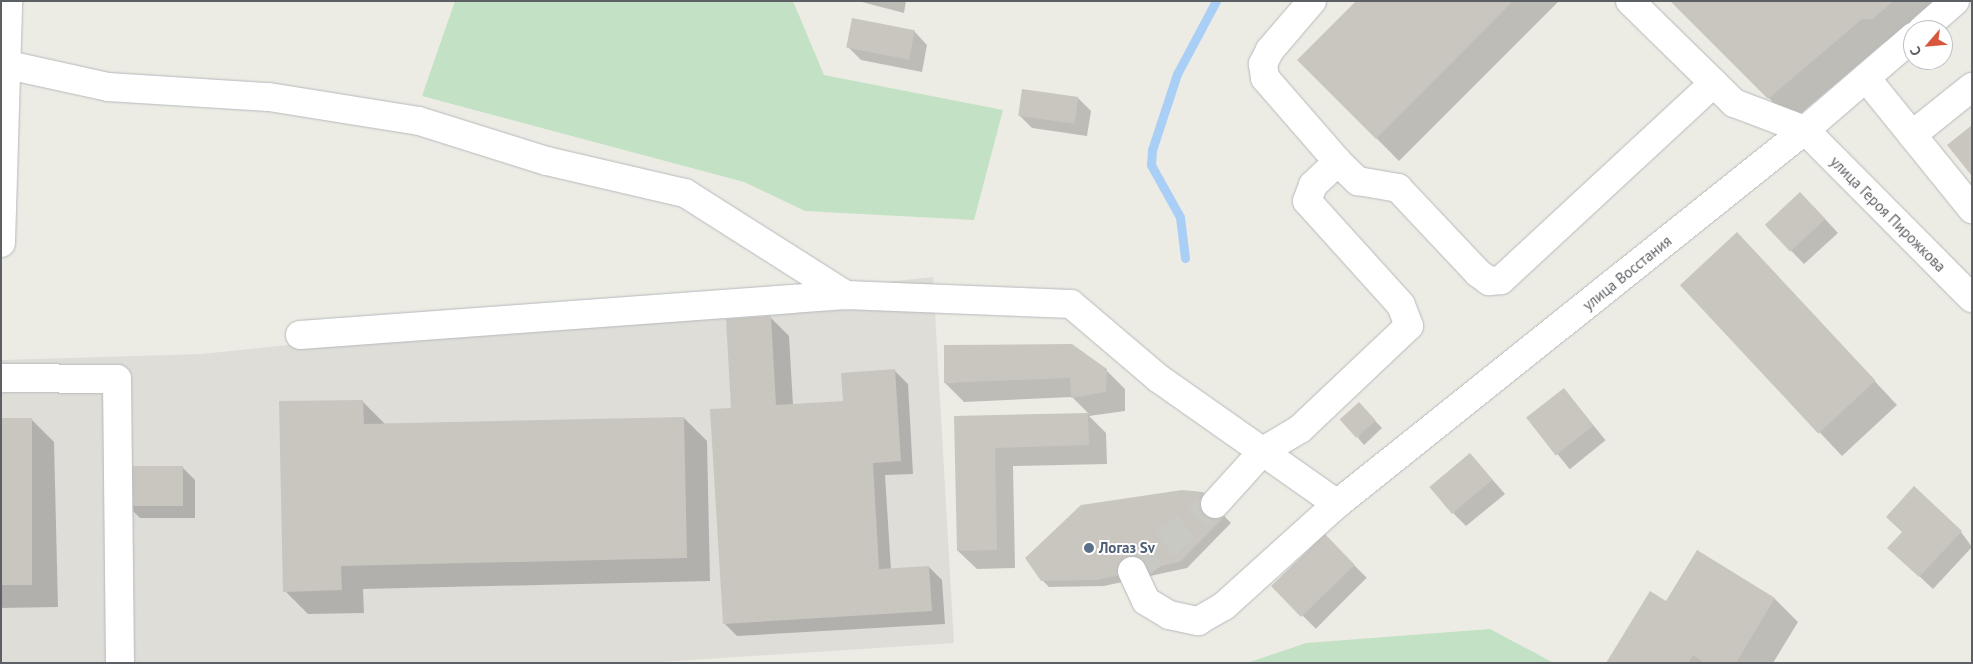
<!DOCTYPE html>
<meta charset="utf-8">
<style>
body{margin:0}
#map{position:relative;width:1973px;height:664px;overflow:hidden;background:#edece4;font-family:"PT Sans",sans-serif}
div>[style]{position:absolute}
[style*='--x']{left:calc(var(--x)*1px);top:calc(var(--y)*1px);width:calc(var(--w)*1px);rotate:calc(var(--a)*1deg)}
.industrial>*{inset:0;background:#dfddd8}
.green>*{inset:0;background:#c3e2c5}
.shadow>*{inset:0;background:#0003;transform-origin:0 0}
.stream>*{height:9px;margin:-4.5px;padding:0 4.5px;transform-origin:4.5px;border-radius:4.5px;background:#aacff7}
.building>*{inset:0;background:#c9c6c0;transform-origin:0 0}
.minor-tunnel>*{height:28px;margin-top:-14px;transform-origin:0;background:repeating-linear-gradient(90deg,#c9c9c4 0 28px,transparent 0 42px)}
.roads{filter:drop-shadow(0 0 1px #b6b9bd) drop-shadow(0 0 1px #b6b9bd)}
.minor>*{height:28px;margin:-14px;padding:0 14px;transform-origin:14px;border-radius:14px;background:#fff}
.dots>*{width:14px;height:14px;translate:-50% -50%;box-sizing:border-box;border:2px solid #fff;border-radius:50%}
span{translate:-50% -50%;white-space:nowrap;text-align:center;line-height:1.15;-webkit-text-stroke:4px #fff;paint-order:stroke}
.street-label{font-size:15px;color:#5c5f63}
.service-label{font-size:15px;color:#4e5e75;font-weight:700}
.left{translate:0 -50%;text-align:left}
.frame{position:absolute;inset:0;border:2px solid #5c5f63;pointer-events:none}
.north{position:absolute;left:1903px;top:20px;width:50px;height:50px;box-sizing:border-box;background:#fff;border:1px solid #bebfc1;border-radius:50%;rotate:243deg;font-size:14px;font-weight:700;line-height:20px;text-align:center;color:#5c5f63}
.north::after{content:'';display:block;margin:auto;width:18px;height:22px;background:#d9563e;clip-path:polygon(50% 0,100% 100%,50% 72%,0 100%)}
</style>
<div id="map">
<div class="industrial">
<i style="clip-path:polygon(933px 277px,954px 643px,645px 663px,1px 663px,1px 360px,202px 354px)"></i>
</div>
<div class="green">
<i style="clip-path:polygon(455px 1px,793px 1px,824px 75px,1003px 110px,974px 220px,805px 211px,744px 182px,422px 96px)"></i>
<i style="clip-path:polygon(1490px 629px,1554px 663px,1247px 663px,1306px 643px)"></i>
</div>
<div class="shadow">
<i style="clip-path:polygon(858px 1px,906px 1px,904px 13px)"></i>
<i style="clip-path:polygon(1357px 1px,1559px 1px,1399px 161px,1299px 60px)"></i>
<i style="clip-path:polygon(1671px 1px,1941px 1px,1896px 42px,1886px 41px,1792px 121px)"></i>
<i style="clip-path:polygon(914px 31px,927px 45px,922px 72px,861px 60px,848px 47px)"></i>
<i style="clip-path:polygon(1078px 98px,1091px 111px,1087px 136px,1032px 128px,1019px 115px)"></i>
<i style="clip-path:polygon(1813px 206px,1838px 233px,1804px 264px,1766px 225px)"></i>
<i style="clip-path:polygon(1759px 257px,1897px 405px,1842px 456px,1681px 285px)"></i>
<i style="clip-path:polygon(770px 317px,789px 336px,793px 405px,844px 402px,895px 371px,908px 384px,913px 474px,885px 475px,891px 570px,929px 567px,942px 580px,945px 624px,737px 636px,724px 623px,734px 409px)"></i>
<i style="clip-path:polygon(1106px 370px,1125px 389px,1125px 411px,1089px 416px,1106px 433px,1107px 464px,1013px 466px,1015px 568px,977px 569px,958px 551px,955px 418px,1089px 414px,1072px 397px,964px 402px,945px 383px)"></i>
<i style="left:1564px;top:389px;width:66px;height:46px;rotate:51deg"></i>
<i style="clip-path:polygon(362px 401px,385px 424px,684px 418px,707px 441px,710px 581px,363px 589px,364px 613px,308px 614px,285px 591px)"></i>
<i style="clip-path:polygon(1365px 410px,1382px 428px,1364px 445px,1358px 438px)"></i>
<i style="clip-path:polygon(1px 419px,31px 419px,54px 442px,58px 607px,1px 608px)"></i>
<i style="clip-path:polygon(1470px 454px,1505px 494px,1466px 526px,1453px 513px)"></i>
<i style="clip-path:polygon(182px 467px,195px 480px,195px 518px,140px 518px,127px 505px)"></i>
<i style="clip-path:polygon(1202px 493px,1231px 523px,1187px 568px,1104px 586px,1049px 587px,1042px 580px)"></i>
<i style="clip-path:polygon(1961px 532px,1972px 547px,1933px 589px,1902px 560px)"></i>
<i style="left:1325px;top:536px;width:59px;height:72px;rotate:45deg"></i>
<i style="clip-path:polygon(1697px 552px,1775px 599px,1798px 622px,1773px 663px,1607px 663px,1666px 603px)"></i>
</div>
<div class="stream">
<i style="--x:1185;--y:258;--w:41;--a:-97"></i>
<i style="--x:1180;--y:217;--w:60;--a:-119.1"></i>
<i style="--x:1151;--y:165;--w:15;--a:-86"></i>
<i style="--x:1152;--y:150;--w:80;--a:-71.8"></i>
<i style="--x:1177;--y:74;--w:83;--a:-61.9"></i>
</div>
<div class="building">
<i style="clip-path:polygon(1356px 1px,1513px 1px,1376px 139px,1297px 60px)"></i>
<i style="clip-path:polygon(1670px 1px,1893px 1px,1873px 19px,1862px 19px,1768px 99px)"></i>
<i style="left:852px;top:18px;width:64px;height:30px;rotate:11deg"></i>
<i style="left:1022px;top:89px;width:57px;height:27px;rotate:8deg"></i>
<i style="clip-path:polygon(1972px 125px,1972px 176px,1947px 145px)"></i>
<i style="left:1800px;top:192px;width:37px;height:48px;rotate:47deg"></i>
<i style="left:1737px;top:232px;width:203px;height:78px;rotate:47deg"></i>
<i style="clip-path:polygon(771px 316px,776px 405px,843px 401px,841px 373px,895px 369px,901px 461px,873px 463px,879px 569px,929px 566px,932px 611px,723px 624px,710px 409px,731px 408px,726px 319px)"></i>
<i style="clip-path:polygon(1072px 344px,1107px 369px,1106px 392px,1071px 398px,1070px 378px,944px 383px,944px 345px)"></i>
<i style="left:1564px;top:388px;width:48px;height:48px;rotate:52deg"></i>
<i style="clip-path:polygon(363px 400px,364px 424px,684px 417px,687px 558px,341px 566px,342px 590px,283px 592px,279px 401px)"></i>
<i style="left:1359px;top:402px;width:25px;height:26px;rotate:48deg"></i>
<i style="clip-path:polygon(1088px 413px,1089px 445px,995px 448px,997px 550px,957px 551px,954px 416px)"></i>
<i style="left:1px;top:418px;width:31px;height:167px"></i>
<i style="left:1470px;top:453px;width:35px;height:53px;rotate:50deg"></i>
<i style="left:125px;top:466px;width:58px;height:40px"></i>
<i style="clip-path:polygon(1914px 486px,1962px 531px,1919px 577px,1887px 548px,1902px 532px,1886px 517px)"></i>
<i style="clip-path:polygon(1182px 490px,1203px 492px,1225px 516px,1180px 562px,1097px 580px,1041px 581px,1025px 558px,1081px 505px)"></i>
<i style="left:1325px;top:534px;width:43px;height:75px;rotate:46deg"></i>
<i style="clip-path:polygon(1697px 550px,1775px 598px,1736px 663px,1705px 663px,1693px 655px,1688px 663px,1606px 663px,1650px 591px,1666px 601px)"></i>
</div>
<div class="minor-tunnel">
<i style="--x:1132;--y:571;--w:107;--a:-38.9"></i>
</div>
<div class="roads">
<div class="minor">
<i style="--x:1312;--y:1;--w:65;--a:130.6"></i>
<i style="--x:1270;--y:50;--w:16;--a:117"></i>
<i style="--x:1263;--y:64;--w:14;--a:82"></i>
<i style="--x:1265;--y:78;--w:111;--a:49"></i>
<i style="--x:1630;--y:1;--w:146;--a:44.4"></i>
<i style="--x:1734;--y:103;--w:76;--a:20.8"></i>
<i style="--x:1805;--y:130;--w:237;--a:45.2"></i>
<i style="--x:1922;--y:30;--w:44;--a:-41.3"></i>
<i style="--x:8;--y:65;--w:102;--a:12.4"></i>
<i style="--x:108;--y:87;--w:161;--a:3.6"></i>
<i style="--x:269;--y:97;--w:152;--a:9.1"></i>
<i style="--x:419;--y:121;--w:134;--a:17.4"></i>
<i style="--x:547;--y:161;--w:142;--a:13.1"></i>
<i style="--x:685;--y:193;--w:191;--a:32.4"></i>
<i style="--x:1866;--y:78;--w:169;--a:51"></i>
<i style="--x:1912;--y:135;--w:77;--a:-38.7"></i>
<i style="--x:1;--y:243;--w:242;--a:-88.3"></i>
<i style="--x:300;--y:335;--w:547;--a:-4.19"></i>
<i style="--x:846;--y:295;--w:225;--a:2.3"></i>
<i style="--x:1071;--y:304;--w:114;--a:40.4"></i>
<i style="--x:1158;--y:378;--w:219;--a:35.1"></i>
<i style="--x:1;--y:378;--w:116;--a:0.5"></i>
<i style="--x:117;--y:379;--w:284;--a:89.4"></i>
<i style="--x:1215;--y:504;--w:72;--a:-47.8"></i>
<i style="--x:1263;--y:451;--w:43;--a:-30.7"></i>
<i style="--x:1300;--y:429;--w:150;--a:-43.4"></i>
<i style="--x:1409;--y:326;--w:22;--a:-111"></i>
<i style="--x:1401;--y:305;--w:140;--a:-132.1"></i>
<i style="--x:1307;--y:201;--w:17;--a:-69"></i>
<i style="--x:1313;--y:185;--w:34;--a:-43"></i>
<i style="--x:1338;--y:162;--w:28;--a:44"></i>
<i style="--x:1358;--y:181;--w:41;--a:9.9"></i>
<i style="--x:1398;--y:188;--w:117;--a:46.7"></i>
<i style="--x:1478;--y:273;--w:14;--a:36"></i>
<i style="--x:1489;--y:281;--w:12;--a:-5"></i>
<i style="--x:1501;--y:280;--w:290;--a:-42.8"></i>
<i style="--x:1132;--y:571;--w:33;--a:65"></i>
<i style="--x:1146;--y:601;--w:27;--a:31"></i>
<i style="--x:1169;--y:615;--w:30;--a:12"></i>
<i style="--x:1198;--y:621;--w:30;--a:-30"></i>
<i style="--x:1224;--y:606;--w:152;--a:-42.1"></i>
<i style="--x:1337;--y:504;--w:599;--a:-38.63"></i>
<i style="--x:1805;--y:130;--w:143;--a:-40.7"></i>
</div>
</div>
<div class="dots">
<i style="left:1089px;top:548px;background:#5c6f8a"></i>
</div>
<div class="street-label">
<span style="left:1888px;top:214px;rotate:45deg">улица Героя Пирожкова</span>
<span style="left:1627px;top:273px;rotate:-39deg">улица Восстания</span>
</div>
<div class="service-label">
<span class="left" style="left:1099px;top:548px">Логаз Sv</span>
</div>
<div class="frame"></div>
<div class="north">С</div>
</div>
